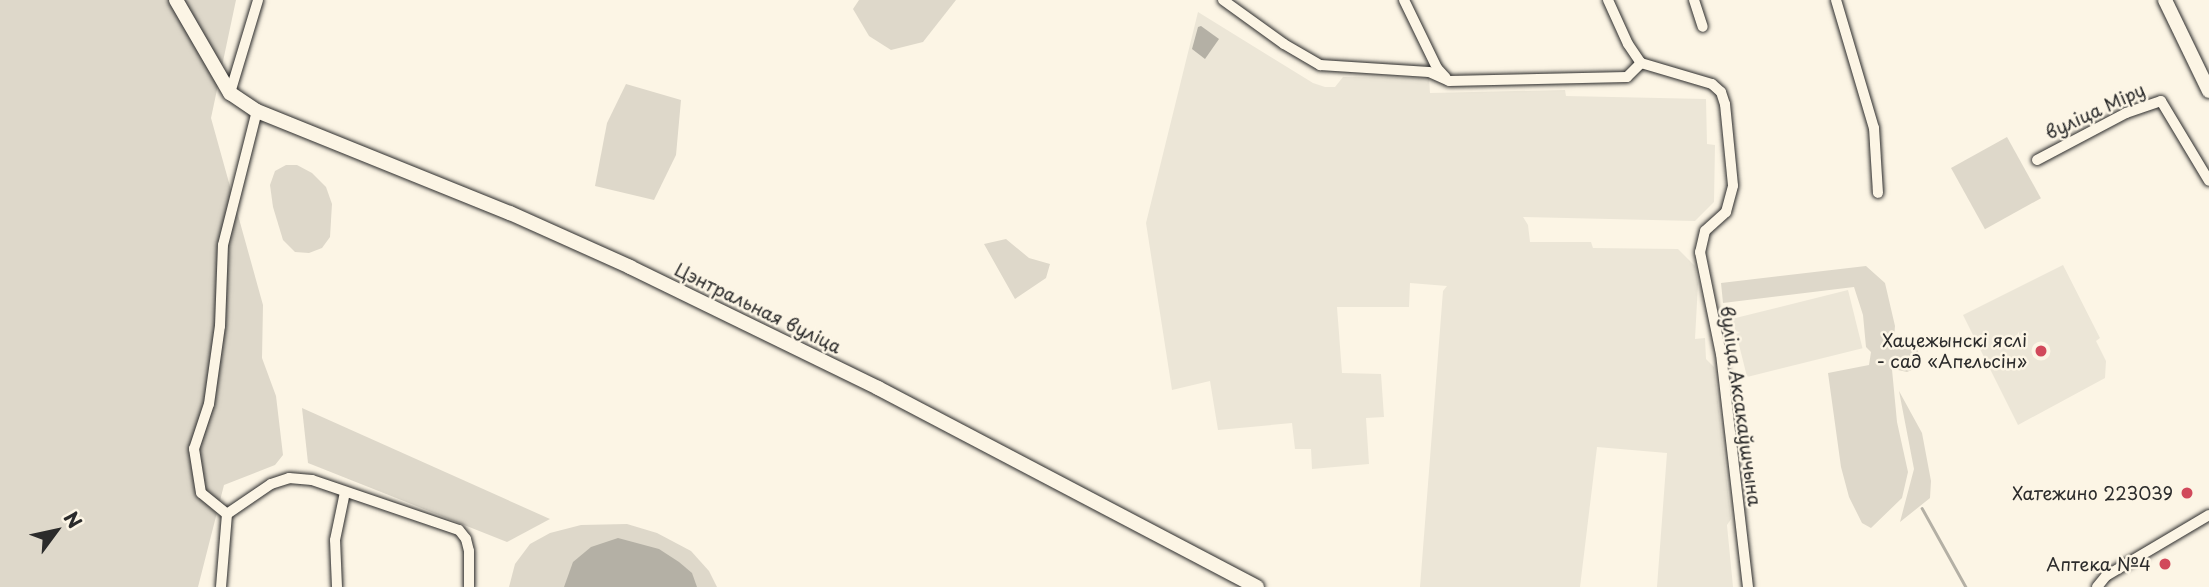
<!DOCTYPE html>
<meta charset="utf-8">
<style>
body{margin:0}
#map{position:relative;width:2209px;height:587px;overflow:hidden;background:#fcf5e5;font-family:"Playpen Sans",sans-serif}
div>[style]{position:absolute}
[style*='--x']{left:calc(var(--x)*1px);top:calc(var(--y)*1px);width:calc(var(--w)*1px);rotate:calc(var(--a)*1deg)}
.built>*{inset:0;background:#ece6d7;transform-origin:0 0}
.green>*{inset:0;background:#ded8ca;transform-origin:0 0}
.water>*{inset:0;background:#b4b0a5}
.stream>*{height:2.5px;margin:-1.25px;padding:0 1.25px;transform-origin:1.25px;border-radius:1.25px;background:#b4b0a5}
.roads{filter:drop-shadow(0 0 2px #2b2b2b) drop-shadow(0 0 2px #2b2b2b)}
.street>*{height:10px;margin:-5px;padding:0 5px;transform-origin:5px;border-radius:5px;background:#fcf5e5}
.secondary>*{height:14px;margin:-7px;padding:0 7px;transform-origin:7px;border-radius:7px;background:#fcf5e5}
.dots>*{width:19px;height:19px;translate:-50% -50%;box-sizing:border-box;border:4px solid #fcf5e5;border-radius:50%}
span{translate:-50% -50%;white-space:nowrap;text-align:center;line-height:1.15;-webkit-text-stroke:5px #fcf5e5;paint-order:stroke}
.street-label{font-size:18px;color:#2b2b2b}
.poi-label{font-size:18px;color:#2b2b2b}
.right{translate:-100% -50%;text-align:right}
.north{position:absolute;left:21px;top:496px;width:70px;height:70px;-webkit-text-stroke:5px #fcf5e5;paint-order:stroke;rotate:57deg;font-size:19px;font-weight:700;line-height:28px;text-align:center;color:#2b2b2b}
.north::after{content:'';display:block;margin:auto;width:24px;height:32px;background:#2b2b2b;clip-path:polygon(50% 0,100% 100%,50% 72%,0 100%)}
</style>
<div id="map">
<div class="built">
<i style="clip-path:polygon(1198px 12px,1313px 83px,1325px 87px,1335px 87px,1343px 77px,1429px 78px,1430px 93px,1565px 90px,1566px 96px,1706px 99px,1707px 144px,1715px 145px,1714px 202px,1695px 221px,1523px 217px,1528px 225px,1530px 242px,1591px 242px,1593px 248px,1678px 249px,1695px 266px,1698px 284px,1695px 339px,1705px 338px,1706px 359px,1714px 367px,1731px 519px,1727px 525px,1733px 587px,1657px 587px,1667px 453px,1597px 447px,1580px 587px,1420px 587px,1443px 291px,1447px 286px,1410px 283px,1409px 307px,1337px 307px,1342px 373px,1381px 374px,1384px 417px,1366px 418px,1369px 464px,1312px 469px,1311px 449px,1295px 449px,1292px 423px,1218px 430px,1210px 381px,1172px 390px,1146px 223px)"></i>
<i style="clip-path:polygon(2063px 265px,2100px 338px,2096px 341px,2106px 361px,2105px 378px,2018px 425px,1963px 315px)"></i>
<i style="left:1848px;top:290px;width:60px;height:119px;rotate:76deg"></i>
</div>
<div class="green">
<i style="clip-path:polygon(0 0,236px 0,211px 118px,263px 305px,262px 358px,276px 396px,283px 455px,275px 465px,224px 485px,198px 587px,0 587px)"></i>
<i style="clip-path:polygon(859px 0,956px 0,923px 42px,891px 50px,869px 36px,853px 9px)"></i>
<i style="clip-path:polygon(626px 84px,681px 100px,676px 155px,654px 200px,595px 186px,607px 123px)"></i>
<i style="left:2007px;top:137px;width:70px;height:64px;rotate:61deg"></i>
<i style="clip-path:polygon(286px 165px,297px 165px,312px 173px,326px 187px,332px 204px,330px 237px,322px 248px,309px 253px,295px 252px,283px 240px,273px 207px,270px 185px,275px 171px)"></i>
<i style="clip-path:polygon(1006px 239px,1029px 258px,1050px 264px,1046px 278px,1015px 299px,984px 244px)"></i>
<i style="clip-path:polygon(1866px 266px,1885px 283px,1895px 326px,1893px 350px,1903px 344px,1912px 345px,1918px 351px,1920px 360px,1916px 368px,1907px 372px,1898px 370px,1891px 359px,1897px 422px,1908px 472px,1902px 498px,1871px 528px,1862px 523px,1849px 497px,1841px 467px,1828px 373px,1869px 365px,1871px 352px,1866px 347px,1863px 315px,1854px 287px,1723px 303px,1721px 283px)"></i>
<i style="clip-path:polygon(1899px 391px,1922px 433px,1931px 481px,1930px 498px,1900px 522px,1914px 469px)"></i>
<i style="clip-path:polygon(302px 408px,550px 519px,507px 542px,308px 463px)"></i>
<i style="clip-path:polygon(627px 524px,657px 533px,691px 551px,709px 571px,717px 587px,509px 587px,515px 564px,530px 544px,550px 533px,581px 525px)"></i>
</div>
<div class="water">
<i style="clip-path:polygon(1201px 26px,1219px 39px,1205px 59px,1192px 49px,1198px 27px)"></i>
<i style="clip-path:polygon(618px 538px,659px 549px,679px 562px,692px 573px,697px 587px,564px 587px,573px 562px,591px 547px)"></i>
</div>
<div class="stream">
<i style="--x:1922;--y:508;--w:90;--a:60.9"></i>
</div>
<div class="roads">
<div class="street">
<i style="--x:1223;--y:0;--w:75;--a:35.8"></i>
<i style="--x:1284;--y:44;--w:42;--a:30.3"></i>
<i style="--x:1320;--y:65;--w:109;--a:3.7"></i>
<i style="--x:1429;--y:72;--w:22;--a:24"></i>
<i style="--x:1449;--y:81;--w:178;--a:-1.3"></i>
<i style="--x:1627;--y:77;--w:20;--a:-45"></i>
<i style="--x:1404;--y:0;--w:76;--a:64.1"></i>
<i style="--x:1437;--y:68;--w:13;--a:48"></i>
<i style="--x:1608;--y:0;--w:48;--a:65.6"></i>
<i style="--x:1628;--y:44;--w:23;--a:56"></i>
<i style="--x:1641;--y:63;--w:74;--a:16.5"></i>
<i style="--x:1712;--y:84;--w:12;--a:42"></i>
<i style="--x:1721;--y:92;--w:13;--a:72"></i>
<i style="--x:1725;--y:104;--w:82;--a:84.4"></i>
<i style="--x:1733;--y:186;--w:27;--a:105"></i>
<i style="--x:1726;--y:212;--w:28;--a:138"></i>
<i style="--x:1705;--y:231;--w:22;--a:103"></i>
<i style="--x:1700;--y:252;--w:104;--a:78.4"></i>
<i style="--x:1721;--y:354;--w:235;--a:83.4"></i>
<i style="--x:1694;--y:0;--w:28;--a:72"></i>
<i style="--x:1836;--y:0;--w:134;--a:73.5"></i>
<i style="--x:1874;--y:128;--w:65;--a:86.5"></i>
<i style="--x:230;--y:93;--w:97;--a:-73.2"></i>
<i style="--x:2037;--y:160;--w:101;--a:-27.8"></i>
<i style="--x:2126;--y:113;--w:37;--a:-19"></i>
<i style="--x:2161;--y:101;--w:93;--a:59"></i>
<i style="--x:227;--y:514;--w:33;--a:-141"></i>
<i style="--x:201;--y:493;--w:45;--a:-99"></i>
<i style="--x:194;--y:449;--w:47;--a:-71.6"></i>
<i style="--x:209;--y:404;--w:79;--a:-82"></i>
<i style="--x:220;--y:326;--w:81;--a:-87.9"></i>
<i style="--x:223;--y:245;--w:138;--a:-75.8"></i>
<i style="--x:221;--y:587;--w:73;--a:-85.3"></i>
<i style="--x:227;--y:514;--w:53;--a:-34.3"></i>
<i style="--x:271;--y:484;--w:19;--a:-18"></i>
<i style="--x:289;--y:478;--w:23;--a:5"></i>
<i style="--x:312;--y:480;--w:155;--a:18.8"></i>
<i style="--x:459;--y:530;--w:11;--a:52"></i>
<i style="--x:466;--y:539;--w:12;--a:76"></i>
<i style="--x:469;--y:551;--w:36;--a:90"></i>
<i style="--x:337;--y:587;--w:47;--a:-92.4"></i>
<i style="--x:335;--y:540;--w:49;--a:-78.2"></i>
<i style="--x:2097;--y:587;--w:14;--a:-51"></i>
<i style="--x:2106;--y:576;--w:120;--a:-30.6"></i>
</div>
<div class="secondary">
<i style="--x:176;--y:0;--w:108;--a:59.9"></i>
<i style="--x:230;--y:93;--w:32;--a:34"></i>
<i style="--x:257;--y:111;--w:273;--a:22"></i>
<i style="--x:510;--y:213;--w:132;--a:24.2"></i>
<i style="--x:630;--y:267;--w:276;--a:26"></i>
<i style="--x:878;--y:388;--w:428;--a:27.7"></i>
<i style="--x:2165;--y:0;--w:101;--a:64.2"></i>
</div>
</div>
<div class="dots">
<i style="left:2041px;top:351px;background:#d1495b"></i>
<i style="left:2187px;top:493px;background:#d1495b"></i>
<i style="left:2165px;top:564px;background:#d1495b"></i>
</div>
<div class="street-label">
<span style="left:2095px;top:111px;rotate:-25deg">вуліца Міру</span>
<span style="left:758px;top:308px;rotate:26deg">Цэнтральная вуліца</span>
<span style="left:1741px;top:406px;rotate:82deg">вуліца Аксакаўшчына</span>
</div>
<div class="poi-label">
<span class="right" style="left:2027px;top:351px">Хацежынскі яслі<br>- сад «Апельсін»</span>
<span class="right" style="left:2173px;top:493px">Хатежино 223039</span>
<span class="right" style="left:2151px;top:564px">Аптека №4</span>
</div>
<div class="north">N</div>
</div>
